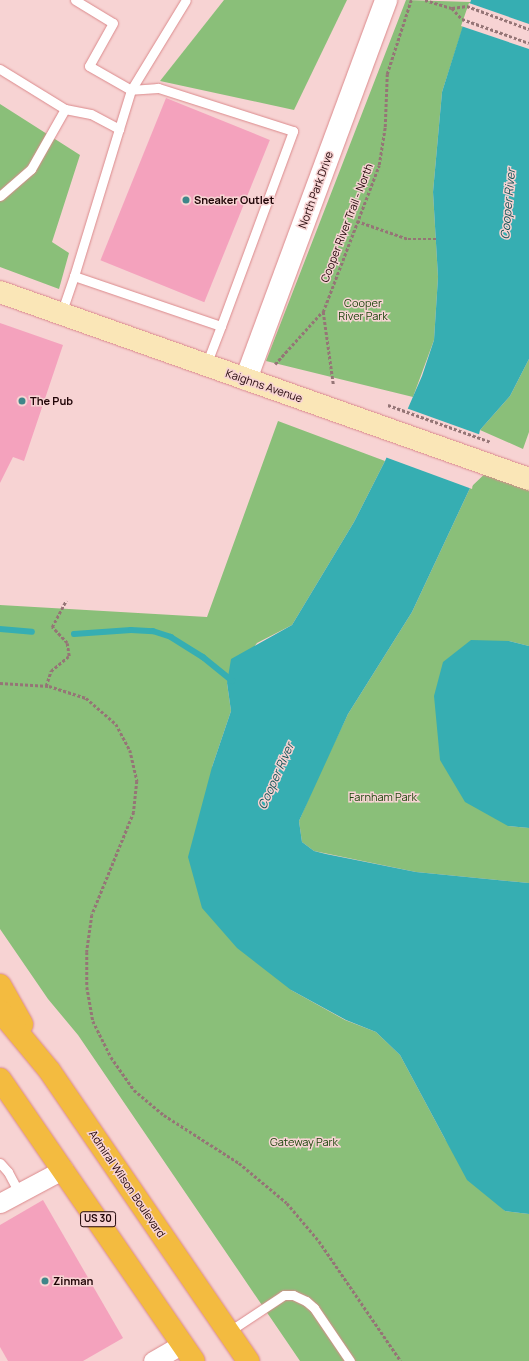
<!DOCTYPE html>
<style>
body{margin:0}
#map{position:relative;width:529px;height:1361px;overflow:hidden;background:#f7d3d3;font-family:Manrope,sans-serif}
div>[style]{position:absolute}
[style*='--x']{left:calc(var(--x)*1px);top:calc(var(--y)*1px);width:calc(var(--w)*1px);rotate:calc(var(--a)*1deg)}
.green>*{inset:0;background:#8abf79}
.water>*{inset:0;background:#36aeb2}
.pier>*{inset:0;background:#f7d3d3}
.stream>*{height:5.5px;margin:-2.75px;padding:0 2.75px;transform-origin:2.75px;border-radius:2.75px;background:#36aeb2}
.building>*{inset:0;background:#f4a2bd;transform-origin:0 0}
.path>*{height:2.5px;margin-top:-1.25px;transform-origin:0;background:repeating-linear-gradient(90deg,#957576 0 3px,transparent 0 5px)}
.roads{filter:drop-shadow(0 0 1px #db8a8c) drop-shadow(0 0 1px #db8a8c)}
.service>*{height:9px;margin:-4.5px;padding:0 4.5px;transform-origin:4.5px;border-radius:4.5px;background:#fff}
.minor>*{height:19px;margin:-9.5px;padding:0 9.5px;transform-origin:9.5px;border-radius:9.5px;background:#fff}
.tertiary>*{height:22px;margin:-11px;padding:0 11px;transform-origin:11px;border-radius:11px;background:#fff}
.secondary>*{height:22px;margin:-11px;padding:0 11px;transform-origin:11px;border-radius:11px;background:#fae6b7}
.trunk>*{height:22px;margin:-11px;padding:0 11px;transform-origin:11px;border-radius:11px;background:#f3bb40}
.dots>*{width:11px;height:11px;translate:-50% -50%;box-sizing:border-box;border:2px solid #f7d3d3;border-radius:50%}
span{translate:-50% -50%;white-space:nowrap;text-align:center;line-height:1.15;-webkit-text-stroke:3px #f7d3d3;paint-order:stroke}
.shield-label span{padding:1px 3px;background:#f7d3d3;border:1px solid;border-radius:3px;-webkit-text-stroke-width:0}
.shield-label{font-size:10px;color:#200507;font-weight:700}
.street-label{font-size:11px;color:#200507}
.poi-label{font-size:11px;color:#200507;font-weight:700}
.left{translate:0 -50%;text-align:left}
.park-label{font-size:11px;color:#1d450d}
.water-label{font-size:12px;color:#135658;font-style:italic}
</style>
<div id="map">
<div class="green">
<i style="clip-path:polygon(224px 0,347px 0,294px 110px,160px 81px)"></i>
<i style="clip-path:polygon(406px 0,471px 2px,442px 92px,433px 192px,438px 277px,434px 340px,413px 397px,266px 361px)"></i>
<i style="clip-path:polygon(0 104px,80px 155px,52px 242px,69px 253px,59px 289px,0 267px)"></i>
<i style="clip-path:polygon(529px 359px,529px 432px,523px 449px,480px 430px,510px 396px)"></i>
<i style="clip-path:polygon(278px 421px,385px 461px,354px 522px,292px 625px,257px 643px,227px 683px,231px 711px,212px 767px,291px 990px,345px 1020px,376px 1032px,400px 1055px,445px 1139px,505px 1211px,529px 1214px,529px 1361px,300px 1361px,78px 1035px,48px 999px,0 929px,0 605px,207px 617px)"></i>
<i style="clip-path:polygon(493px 466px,529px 479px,529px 646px,509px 641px,508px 826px,529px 828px,529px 883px,416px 872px,314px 851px,302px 842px,299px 821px,318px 777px,348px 714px,412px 612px,470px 488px)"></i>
</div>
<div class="water">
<i style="clip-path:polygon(471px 0,529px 0,529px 359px,510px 396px,480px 430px,472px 466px,470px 488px,412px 612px,348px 714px,299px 821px,302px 842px,314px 851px,326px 854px,416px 872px,529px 883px,529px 1214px,505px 1211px,467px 1180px,400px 1055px,376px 1032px,346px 1020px,291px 990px,237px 948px,202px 908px,188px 857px,212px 767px,231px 711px,227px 683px,231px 659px,292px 625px,354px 522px,385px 461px,422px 376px,434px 340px,438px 277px,433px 192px,442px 92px)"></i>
<i style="clip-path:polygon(471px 640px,509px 641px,529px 646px,529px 828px,508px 826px,465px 802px,440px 760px,434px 696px,443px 662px)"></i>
</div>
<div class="pier">
<i style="clip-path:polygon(469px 3px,529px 24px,529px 49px,461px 26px)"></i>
<i style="clip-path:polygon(406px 408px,481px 435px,472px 489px,385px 457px)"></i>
</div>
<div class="stream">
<i style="--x:0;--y:629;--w:32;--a:5"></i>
<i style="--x:74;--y:634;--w:57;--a:-4"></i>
<i style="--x:131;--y:630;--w:22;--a:3"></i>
<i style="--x:153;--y:631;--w:19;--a:18"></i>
<i style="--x:171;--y:637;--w:38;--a:32"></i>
<i style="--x:203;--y:657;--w:38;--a:39"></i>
</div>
<div class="building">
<i style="left:166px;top:98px;width:112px;height:175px;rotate:22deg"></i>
<i style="clip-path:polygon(0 323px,63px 345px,24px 461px,13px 457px,0 483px)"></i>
<i style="clip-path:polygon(43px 1200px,123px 1338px,83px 1361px,8px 1361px,0 1347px,0 1225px)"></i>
</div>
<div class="path">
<i style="--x:425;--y:0;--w:28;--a:17"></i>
<i style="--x:452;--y:8;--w:15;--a:48"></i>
<i style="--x:462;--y:19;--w:71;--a:19.7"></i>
<i style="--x:452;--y:8;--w:15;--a:-8"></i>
<i style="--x:467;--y:6;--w:66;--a:20.4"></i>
<i style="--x:357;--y:221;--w:54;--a:19.4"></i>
<i style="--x:408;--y:239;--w:28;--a:0"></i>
<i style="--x:275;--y:364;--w:70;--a:-47.9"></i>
<i style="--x:333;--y:384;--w:73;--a:-97.9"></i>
<i style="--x:323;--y:312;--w:157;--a:-69.1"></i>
<i style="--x:379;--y:165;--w:38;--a:-81"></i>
<i style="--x:385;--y:127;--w:53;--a:-87.8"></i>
<i style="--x:387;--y:74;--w:78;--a:-72"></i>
<i style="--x:388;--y:405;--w:109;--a:19.8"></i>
<i style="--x:0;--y:683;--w:49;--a:3.5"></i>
<i style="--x:49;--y:686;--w:39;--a:18"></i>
<i style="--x:86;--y:698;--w:40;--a:41"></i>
<i style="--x:116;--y:724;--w:30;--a:62"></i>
<i style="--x:130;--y:750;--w:32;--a:77"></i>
<i style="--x:137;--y:781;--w:31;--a:96"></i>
<i style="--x:134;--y:812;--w:111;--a:112.2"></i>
<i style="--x:92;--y:915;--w:37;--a:98"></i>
<i style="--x:87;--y:952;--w:35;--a:90"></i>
<i style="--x:87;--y:987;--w:35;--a:80"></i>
<i style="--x:93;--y:1021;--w:40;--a:63.4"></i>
<i style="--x:111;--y:1057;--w:40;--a:55.1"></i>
<i style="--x:134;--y:1090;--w:39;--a:40"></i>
<i style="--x:164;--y:1115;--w:89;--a:32.6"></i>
<i style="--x:239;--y:1163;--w:62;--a:39.8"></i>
<i style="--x:287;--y:1203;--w:50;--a:49.9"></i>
<i style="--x:319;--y:1241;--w:145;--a:55.7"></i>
<i style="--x:46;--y:686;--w:16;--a:-72"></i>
<i style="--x:51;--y:671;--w:23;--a:-40"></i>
<i style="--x:69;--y:656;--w:13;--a:-99"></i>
<i style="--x:67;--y:643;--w:22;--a:-133"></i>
<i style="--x:52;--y:627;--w:30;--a:-62"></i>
</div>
<div class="roads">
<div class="service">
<i style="--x:75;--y:0;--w:44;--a:31.2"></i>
<i style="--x:113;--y:23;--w:49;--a:119.2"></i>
<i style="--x:89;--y:66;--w:48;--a:29.7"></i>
<i style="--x:131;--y:90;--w:105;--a:-58.6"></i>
<i style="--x:0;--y:69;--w:76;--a:31.6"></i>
<i style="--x:65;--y:109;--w:69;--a:119.5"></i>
<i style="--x:31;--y:169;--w:41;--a:138.9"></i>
<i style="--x:65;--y:109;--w:26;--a:11"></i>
<i style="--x:91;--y:114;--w:32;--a:28"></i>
<i style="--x:119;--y:129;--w:154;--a:107"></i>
<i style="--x:74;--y:276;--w:155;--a:18.8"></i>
<i style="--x:221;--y:326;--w:208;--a:-69.7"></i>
<i style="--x:293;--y:131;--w:142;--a:-162.3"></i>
<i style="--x:158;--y:88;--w:27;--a:176"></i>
<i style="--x:131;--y:90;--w:41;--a:107.1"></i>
<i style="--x:61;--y:314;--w:40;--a:-71.1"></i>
<i style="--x:206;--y:365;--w:42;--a:-69"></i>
<i style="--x:0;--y:1163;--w:12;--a:48"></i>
<i style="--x:8;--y:1172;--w:24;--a:62"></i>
<i style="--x:228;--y:1332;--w:67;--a:-33.5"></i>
<i style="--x:284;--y:1295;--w:9;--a:0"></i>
<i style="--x:293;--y:1295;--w:14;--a:25"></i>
<i style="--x:306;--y:1301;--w:11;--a:41"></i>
<i style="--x:314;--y:1308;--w:64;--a:55.8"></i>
</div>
<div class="minor">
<i style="--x:0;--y:1203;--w:72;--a:-28"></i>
<i style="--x:153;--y:1361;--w:34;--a:-30"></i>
</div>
<div class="tertiary">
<i style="--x:246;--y:379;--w:404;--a:-69.7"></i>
</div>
<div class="secondary">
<i style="--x:0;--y:292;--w:561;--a:19.47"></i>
</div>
<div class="trunk">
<i style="--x:0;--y:985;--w:45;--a:60.6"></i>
<i style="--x:0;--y:1011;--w:77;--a:50.3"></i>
<i style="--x:49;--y:1070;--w:353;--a:55.6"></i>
<i style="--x:0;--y:1079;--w:342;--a:55.5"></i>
</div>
</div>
<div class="dots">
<i style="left:186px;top:200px;background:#3e8689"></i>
<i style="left:22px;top:401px;background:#3e8689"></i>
<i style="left:45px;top:1281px;background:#3e8689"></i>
</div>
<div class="shield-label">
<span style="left:98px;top:1219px">US 30</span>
</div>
<div class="street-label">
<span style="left:316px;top:190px;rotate:-70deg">North Park Drive</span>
<span style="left:347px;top:223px;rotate:-69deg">Cooper River Trail - North</span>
<span style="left:264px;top:386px;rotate:19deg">Kaighns Avenue</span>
<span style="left:127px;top:1184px;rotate:56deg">Admiral Wilson Boulevard</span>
</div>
<div class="poi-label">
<span class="left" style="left:194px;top:200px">Sneaker Outlet</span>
<span class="left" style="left:30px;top:401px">The Pub</span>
<span class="left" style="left:53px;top:1281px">Zinman</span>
</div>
<div class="park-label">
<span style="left:363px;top:310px">Cooper<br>River Park</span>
<span style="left:383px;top:797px">Farnham Park</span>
<span style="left:304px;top:1142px">Gateway Park</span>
</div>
<div class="water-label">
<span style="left:508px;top:204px;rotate:-85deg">Cooper River</span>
<span style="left:276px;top:776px;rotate:-66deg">Cooper River</span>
</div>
</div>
